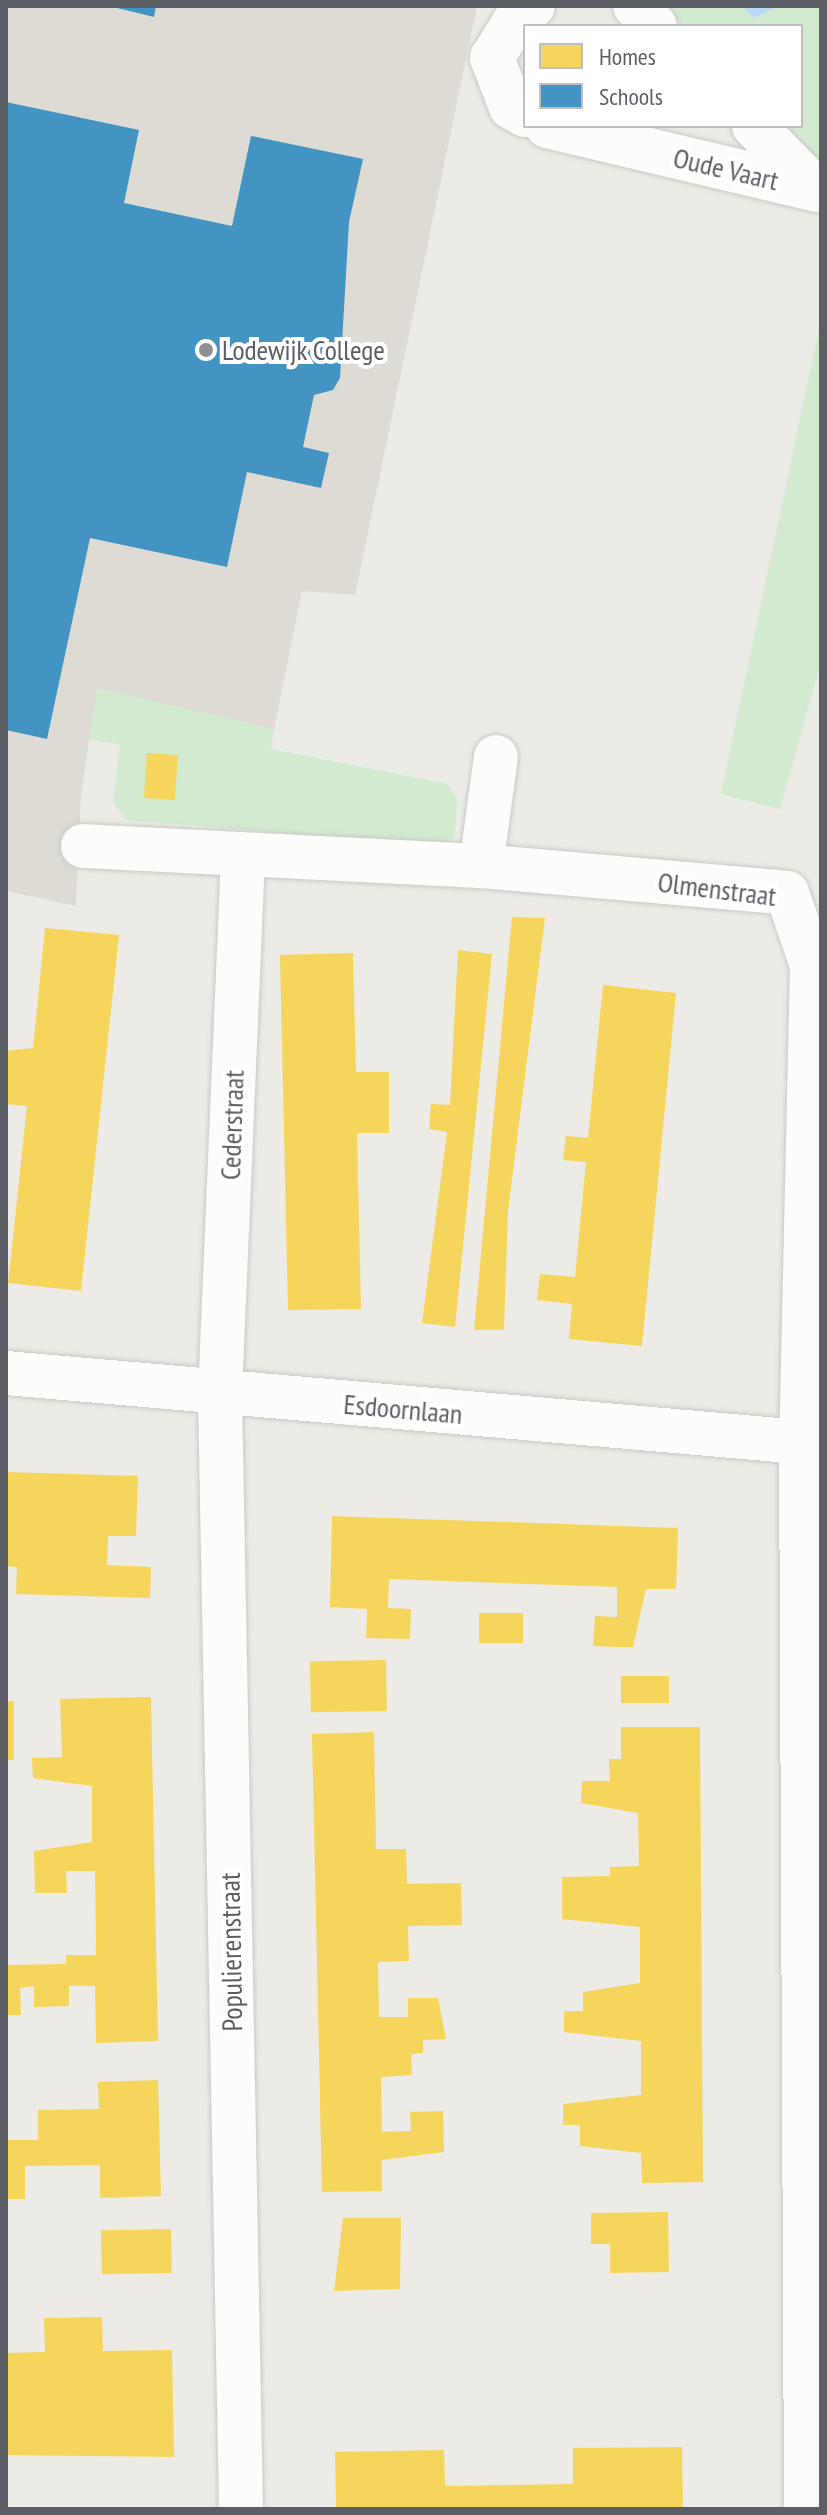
<!DOCTYPE html>
<style>
body{margin:0}
#map{position:relative;width:827px;height:2515px;overflow:hidden;background:#ecebe5;font-family:"PT Sans Narrow",sans-serif}
div>[style]{position:absolute}
[style*='--x']{left:calc(var(--x)*1px);top:calc(var(--y)*1px);width:calc(var(--w)*1px);rotate:calc(var(--a)*1deg)}
.education>*{inset:0;background:#dddbd3}
.green>*{inset:0;background:#d2ead0}
.water>*{inset:0;background:#b8daf7}
.homes>*{inset:0;background:#f6d55c;transform-origin:0 0}
.schools>*{inset:0;background:#4393c3}
.roads{filter:drop-shadow(0 0 2px #c8c9c8) drop-shadow(0 0 2px #c8c9c8)}
.street>*{height:44px;margin:-22px;padding:0 22px;transform-origin:22px;border-radius:22px;background:#fcfcfb}
.dots>*{width:22px;height:22px;translate:-50% -50%;box-sizing:border-box;border:4px solid #fff;border-radius:50%}
span{translate:-50% -50%;white-space:nowrap;text-align:center;line-height:1.15;-webkit-text-stroke:8px #fff;paint-order:stroke}
.street-label{font-size:28px;color:#5b5f65}
.poi-label{font-size:28px;color:#5b5f65}
.left{translate:0 -50%;text-align:left}
.frame{position:absolute;inset:0;border:8px solid #5b5f65;pointer-events:none}
.legend{position:absolute;left:523px;top:24px;width:280px;height:104px;box-sizing:border-box;background:#fff;border:2px solid #bdbfc1;margin:0;padding:10px 14px;list-style:none;font-size:24px;color:#5b5f65}
.legend li{display:flex;align-items:center;gap:16px;height:40px}
.legend b{width:40px;border:2px solid #bdbfc1}
</style>
<div id="map">
<div class="education">
<i style="clip-path:polygon(6px 6px,477px 6px,355px 595px,302px 591px,274px 729px,97px 689px,81px 795px,76px 906px,6px 891px)"></i>
</div>
<div class="green">
<i style="clip-path:polygon(662px 6px,742px 6px,754px 18px,779px 6px,821px 6px,821px 165px,782px 126px,801px 126px,801px 26px,682px 26px)"></i>
<i style="clip-path:polygon(821px 319px,821px 662px,780px 809px,721px 794px)"></i>
<i style="clip-path:polygon(97px 688px,274px 729px,271px 749px,448px 784px,457px 799px,455px 836px,441px 846px,126px 820px,113px 802px,120px 744px,89px 740px)"></i>
</div>
<div class="water">
<i style="clip-path:polygon(742px 6px,779px 6px,754px 18px)"></i>
</div>
<div class="homes">
<i style="left:147px;top:753px;width:31px;height:45px;rotate:4deg"></i>
<i style="clip-path:polygon(512px 917px,545px 918px,508px 1211px,504px 1330px,474px 1330px)"></i>
<i style="clip-path:polygon(45px 928px,119px 935px,81px 1291px,8px 1283px,27px 1106px,6px 1104px,6px 1051px,33px 1048px)"></i>
<i style="clip-path:polygon(458px 950px,492px 954px,455px 1327px,422px 1323px,447px 1132px,429px 1129px,431px 1104px,450px 1105px)"></i>
<i style="clip-path:polygon(353px 953px,356px 1072px,389px 1072px,389px 1133px,357px 1133px,361px 1309px,288px 1310px,280px 955px)"></i>
<i style="clip-path:polygon(603px 985px,676px 993px,642px 1346px,569px 1339px,572px 1304px,537px 1300px,540px 1274px,575px 1277px,586px 1162px,563px 1160px,566px 1136px,588px 1138px)"></i>
<i style="clip-path:polygon(6px 1472px,138px 1476px,136px 1536px,108px 1536px,107px 1565px,151px 1567px,150px 1598px,16px 1594px,17px 1567px,6px 1566px)"></i>
<i style="clip-path:polygon(332px 1516px,678px 1528px,676px 1589px,646px 1589px,633px 1647px,615px 1647px,593px 1646px,595px 1616px,617px 1617px,617px 1587px,389px 1579px,388px 1608px,411px 1609px,410px 1639px,366px 1638px,367px 1609px,330px 1607px)"></i>
<i style="left:479px;top:1613px;width:44px;height:30px"></i>
<i style="left:386px;top:1660px;width:51px;height:76px;rotate:89deg"></i>
<i style="left:621px;top:1676px;width:48px;height:27px"></i>
<i style="clip-path:polygon(151px 1697px,158px 2041px,96px 2043px,95px 1986px,69px 1986px,69px 2006px,34px 2007px,34px 1986px,20px 1988px,21px 2015px,6px 2015px,6px 1965px,66px 1964px,66px 1955px,96px 1955px,95px 1871px,66px 1871px,67px 1893px,35px 1893px,34px 1851px,92px 1842px,92px 1786px,33px 1778px,32px 1758px,62px 1757px,60px 1699px)"></i>
<i style="left:6px;top:1701px;width:8px;height:59px"></i>
<i style="clip-path:polygon(621px 1727px,700px 1727px,703px 2182px,642px 2183px,641px 2153px,580px 2146px,580px 2125px,563px 2125px,563px 2104px,641px 2095px,641px 2041px,564px 2032px,564px 2011px,583px 2011px,583px 1992px,640px 1983px,640px 1927px,562px 1919px,562px 1877px,610px 1876px,610px 1867px,639px 1866px,638px 1813px,581px 1803px,582px 1781px,610px 1781px,609px 1759px,621px 1759px)"></i>
<i style="clip-path:polygon(374px 1732px,376px 1849px,406px 1849px,407px 1884px,461px 1883px,462px 1925px,408px 1926px,409px 1961px,378px 1962px,379px 2017px,408px 2017px,408px 1998px,438px 1998px,446px 2039px,423px 2040px,423px 2053px,411px 2054px,412px 2075px,381px 2077px,382px 2132px,411px 2131px,410px 2112px,443px 2111px,444px 2152px,382px 2160px,382px 2191px,322px 2192px,312px 1734px)"></i>
<i style="clip-path:polygon(158px 2080px,161px 2196px,100px 2198px,100px 2165px,25px 2166px,25px 2199px,6px 2199px,6px 2140px,38px 2140px,38px 2110px,99px 2109px,98px 2082px)"></i>
<i style="clip-path:polygon(668px 2212px,669px 2272px,610px 2273px,610px 2244px,591px 2244px,591px 2213px)"></i>
<i style="clip-path:polygon(343px 2218px,401px 2218px,400px 2289px,334px 2291px)"></i>
<i style="left:171px;top:2229px;width:44px;height:70px;rotate:89deg"></i>
<i style="clip-path:polygon(102px 2317px,103px 2351px,172px 2350px,174px 2457px,6px 2455px,6px 2353px,45px 2352px,44px 2318px)"></i>
<i style="clip-path:polygon(682px 2447px,683px 2509px,336px 2509px,335px 2452px,444px 2450px,445px 2486px,573px 2484px,573px 2448px)"></i>
</div>
<div class="schools">
<i style="clip-path:polygon(109px 6px,156px 6px,154px 17px)"></i>
<i style="clip-path:polygon(6px 102px,139px 130px,124px 203px,232px 226px,251px 136px,363px 159px,349px 222px,340px 378px,333px 390px,314px 395px,303px 447px,329px 453px,321px 488px,247px 472px,227px 567px,90px 538px,47px 739px,6px 730px)"></i>
</div>
<div class="roads">
<div class="street">
<i style="--x:635;--y:6;--w:28;--a:45"></i>
<i style="--x:525;--y:115;--w:16;--a:-150"></i>
<i style="--x:511;--y:107;--w:53;--a:-111.2"></i>
<i style="--x:492;--y:58;--w:55;--a:-58.3"></i>
<i style="--x:521;--y:11;--w:13;--a:-23"></i>
<i style="--x:547;--y:126;--w:277;--a:13.3"></i>
<i style="--x:817;--y:190;--w:90;--a:-134.5"></i>
<i style="--x:83;--y:846;--w:399;--a:2.9"></i>
<i style="--x:481;--y:866;--w:307;--a:5"></i>
<i style="--x:787;--y:893;--w:76;--a:70.9"></i>
<i style="--x:812;--y:965;--w:477;--a:91.3"></i>
<i style="--x:801;--y:1442;--w:1067;--a:89.73"></i>
<i style="--x:481;--y:866;--w:110;--a:-82.2"></i>
<i style="--x:6;--y:1373;--w:798;--a:4.96"></i>
<i style="--x:241;--y:2509;--w:1115;--a:-91.08"></i>
<i style="--x:220;--y:1394;--w:538;--a:-87.55"></i>
</div>
</div>
<div class="dots">
<i style="left:206px;top:350px;background:#8e9092"></i>
</div>
<div class="street-label">
<span style="left:726px;top:169px;rotate:13deg">Oude Vaart</span>
<span style="left:717px;top:889px;rotate:7deg">Olmenstraat</span>
<span style="left:232px;top:1125px;rotate:-88deg">Cederstraat</span>
<span style="left:403px;top:1409px;rotate:5deg">Esdoornlaan</span>
<span style="left:231px;top:1952px;rotate:-91deg">Populierenstraat</span>
</div>
<div class="poi-label">
<span class="left" style="left:222px;top:350px">Lodewijk College</span>
</div>
<div class="frame"></div>
<ul class="legend">
<li><b style="height:22px;background:#f6d55c"></b>Homes</li>
<li><b style="height:22px;background:#4393c3"></b>Schools</li>
</ul>
</div>
